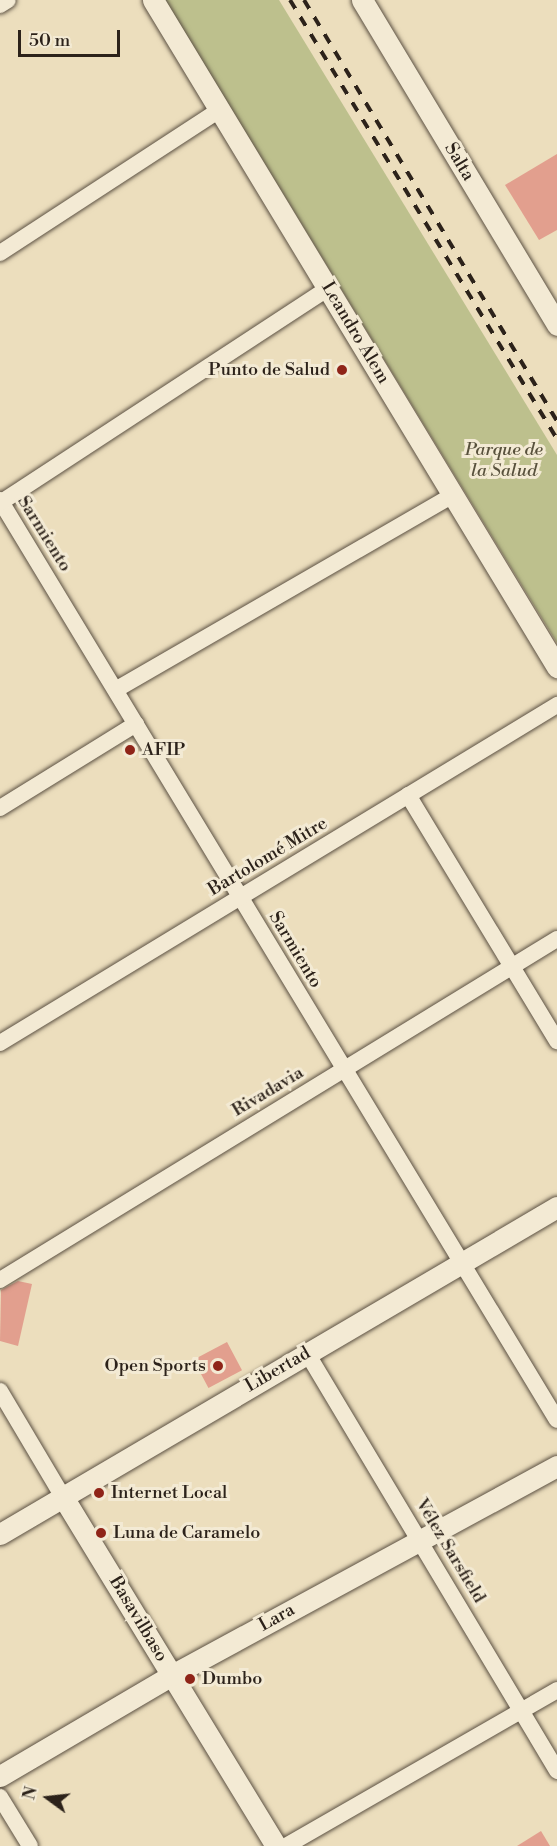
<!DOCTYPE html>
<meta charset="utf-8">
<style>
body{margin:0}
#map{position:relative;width:557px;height:1846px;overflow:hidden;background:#ecdebd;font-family:"Libre Bodoni",serif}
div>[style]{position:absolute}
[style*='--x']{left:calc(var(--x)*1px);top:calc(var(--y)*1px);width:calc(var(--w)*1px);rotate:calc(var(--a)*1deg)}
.green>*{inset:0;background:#bdc08d}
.building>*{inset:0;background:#e29f8e;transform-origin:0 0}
.roads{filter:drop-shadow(0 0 2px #5c5143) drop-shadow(0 0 2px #5c5143)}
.minor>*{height:16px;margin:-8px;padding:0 8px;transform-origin:8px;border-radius:8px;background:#f3ead4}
.tertiary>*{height:21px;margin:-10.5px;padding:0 10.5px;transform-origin:10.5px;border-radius:10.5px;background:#f3ead4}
.rail>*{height:4px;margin-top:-2px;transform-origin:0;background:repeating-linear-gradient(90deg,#2c221a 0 10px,transparent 0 20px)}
.dots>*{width:16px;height:16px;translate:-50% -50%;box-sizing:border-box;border:3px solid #f3ead4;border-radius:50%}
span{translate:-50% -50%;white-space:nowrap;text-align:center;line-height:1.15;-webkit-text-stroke:6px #f3ead4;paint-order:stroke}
.street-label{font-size:18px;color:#2c221a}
.poi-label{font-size:18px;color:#2c221a}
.right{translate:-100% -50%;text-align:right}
.left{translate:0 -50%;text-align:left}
.park-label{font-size:18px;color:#58513c;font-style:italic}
.north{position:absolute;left:18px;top:1768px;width:60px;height:60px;-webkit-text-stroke:4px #f3ead4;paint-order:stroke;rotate:285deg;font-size:16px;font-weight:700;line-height:24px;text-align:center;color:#2c221a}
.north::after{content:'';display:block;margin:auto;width:21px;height:27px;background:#2c221a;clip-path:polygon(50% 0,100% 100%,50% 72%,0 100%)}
.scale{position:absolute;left:18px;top:30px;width:102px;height:27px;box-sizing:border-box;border:3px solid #2c221a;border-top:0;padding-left:8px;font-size:18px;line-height:21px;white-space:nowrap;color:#2c221a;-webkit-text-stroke:4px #f3ead4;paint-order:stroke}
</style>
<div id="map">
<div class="green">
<i style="clip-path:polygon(165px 0,279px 0,557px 455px,557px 643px)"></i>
</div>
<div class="building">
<i style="clip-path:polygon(557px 154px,557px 230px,539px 240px,505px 185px)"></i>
<i style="clip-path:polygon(18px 1281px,32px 1284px,18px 1346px,0 1341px,1px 1290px)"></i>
<i style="left:227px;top:1342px;width:32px;height:38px;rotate:62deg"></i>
<i style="clip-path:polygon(541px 1831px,550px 1846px,517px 1846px)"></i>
</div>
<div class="roads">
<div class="minor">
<i style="--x:0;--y:5;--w:9;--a:-32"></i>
<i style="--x:0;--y:253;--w:264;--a:-33.1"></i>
<i style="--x:0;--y:500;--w:1075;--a:58.81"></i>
<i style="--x:0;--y:503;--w:392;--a:-33.2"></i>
<i style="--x:117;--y:689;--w:388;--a:-30"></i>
<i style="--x:408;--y:795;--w:288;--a:58.8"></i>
<i style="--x:0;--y:808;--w:160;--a:-31.7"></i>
<i style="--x:0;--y:1043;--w:652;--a:-31.25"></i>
<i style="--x:0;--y:1280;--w:653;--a:-31.48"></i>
<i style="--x:307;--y:1353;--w:487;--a:59.1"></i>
<i style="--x:0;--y:1391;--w:123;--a:59.3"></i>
<i style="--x:0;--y:1797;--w:57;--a:58.5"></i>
<i style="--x:286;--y:1846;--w:313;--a:-29.9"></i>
</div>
<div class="tertiary">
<i style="--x:153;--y:0;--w:780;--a:58.8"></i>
<i style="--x:362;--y:0;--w:379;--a:59"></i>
<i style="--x:63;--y:1497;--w:409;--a:58.6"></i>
<i style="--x:0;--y:1534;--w:646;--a:-30.42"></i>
<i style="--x:0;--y:1776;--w:199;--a:-30.4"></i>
<i style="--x:172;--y:1675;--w:438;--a:-28.5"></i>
</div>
</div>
<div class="rail">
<i style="--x:290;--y:0;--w:514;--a:58.69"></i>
<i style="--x:304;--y:0;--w:491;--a:59"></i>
</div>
<div class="dots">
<i style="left:342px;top:370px;background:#8f2418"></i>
<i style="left:130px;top:750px;background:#8f2418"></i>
<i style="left:218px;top:1366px;background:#8f2418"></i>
<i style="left:99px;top:1493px;background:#8f2418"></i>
<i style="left:101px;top:1533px;background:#8f2418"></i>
<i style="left:190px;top:1679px;background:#8f2418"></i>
</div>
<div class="street-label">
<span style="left:459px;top:162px;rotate:59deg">Salta</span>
<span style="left:355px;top:333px;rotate:59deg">Leandro Alem</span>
<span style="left:44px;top:534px;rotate:58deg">Sarmiento</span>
<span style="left:268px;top:857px;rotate:-31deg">Bartolomé Mitre</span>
<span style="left:295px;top:950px;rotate:59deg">Sarmiento</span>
<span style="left:268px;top:1092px;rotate:-31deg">Rivadavia</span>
<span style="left:278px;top:1370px;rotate:-30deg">Libertad</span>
<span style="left:450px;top:1551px;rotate:59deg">Vélez Sarsfield</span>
<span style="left:277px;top:1618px;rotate:-29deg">Lara</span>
<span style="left:138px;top:1619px;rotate:59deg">Basavilbaso</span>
</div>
<div class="poi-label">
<span class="right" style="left:330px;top:370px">Punto de Salud</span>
<span class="left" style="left:142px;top:750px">AFIP</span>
<span class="right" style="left:206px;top:1366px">Open Sports</span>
<span class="left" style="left:111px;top:1493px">Internet Local</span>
<span class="left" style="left:113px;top:1533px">Luna de Caramelo</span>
<span class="left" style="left:202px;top:1679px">Dumbo</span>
</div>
<div class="park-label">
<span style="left:504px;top:461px">Parque de<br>la Salud</span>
</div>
<div class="north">N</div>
<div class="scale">50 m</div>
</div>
